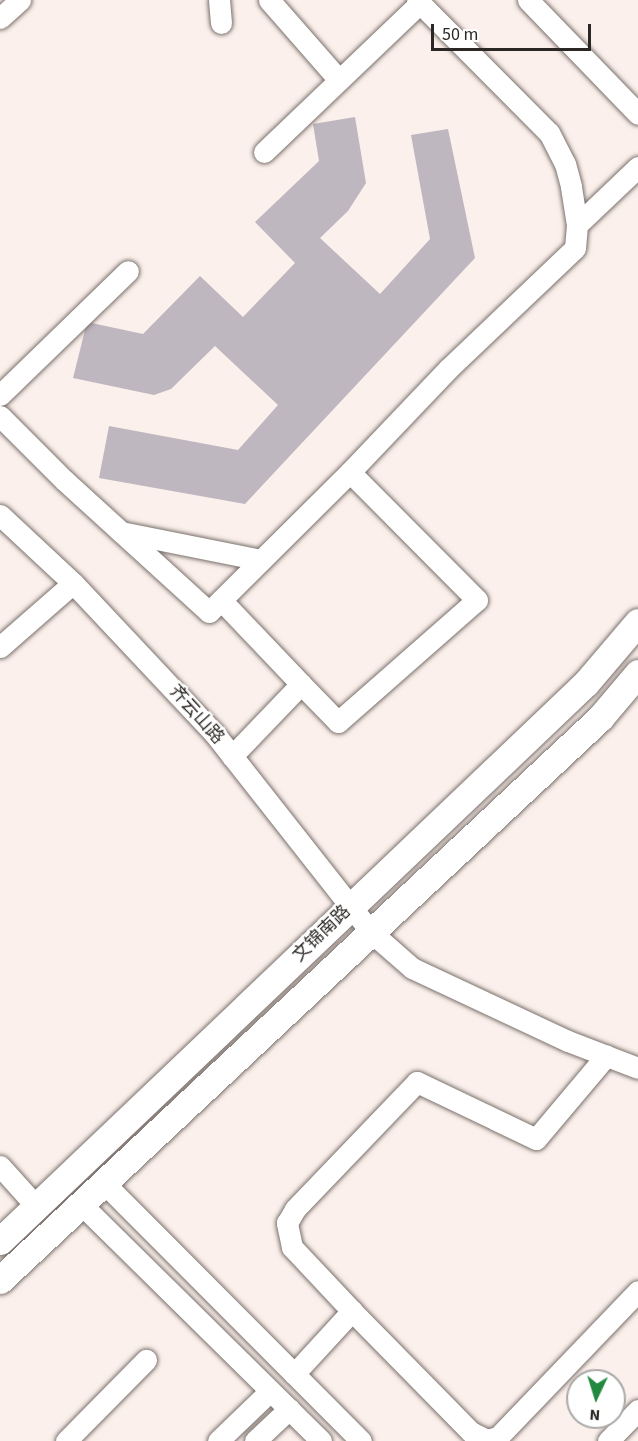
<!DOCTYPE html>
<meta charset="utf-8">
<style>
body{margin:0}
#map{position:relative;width:638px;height:1441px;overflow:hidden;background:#fbf0eb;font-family:"Source Sans 3","Noto Sans SC",sans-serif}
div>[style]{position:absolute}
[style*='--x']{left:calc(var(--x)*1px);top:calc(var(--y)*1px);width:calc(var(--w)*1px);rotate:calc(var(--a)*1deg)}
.building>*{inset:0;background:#beb7c0}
.roads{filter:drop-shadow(0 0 2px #7a706c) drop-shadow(0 0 2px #7a706c)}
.minor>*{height:21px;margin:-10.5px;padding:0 10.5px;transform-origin:10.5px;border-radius:10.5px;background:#fff}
.major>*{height:27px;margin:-13.5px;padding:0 13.5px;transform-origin:13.5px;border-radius:13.5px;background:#fff}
span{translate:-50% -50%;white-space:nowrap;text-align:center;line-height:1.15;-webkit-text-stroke:4.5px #fff;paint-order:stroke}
.street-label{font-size:18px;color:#2b2725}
.north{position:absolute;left:566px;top:1369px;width:60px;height:60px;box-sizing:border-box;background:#fff;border:2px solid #aaa9a8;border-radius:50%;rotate:184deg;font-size:16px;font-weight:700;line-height:24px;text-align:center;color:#2b2725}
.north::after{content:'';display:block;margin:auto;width:21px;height:27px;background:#218a40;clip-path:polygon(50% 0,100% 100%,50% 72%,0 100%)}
.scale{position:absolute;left:431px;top:24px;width:160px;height:27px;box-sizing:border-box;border:3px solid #2b2725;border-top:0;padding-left:8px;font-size:18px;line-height:21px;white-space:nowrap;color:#2b2725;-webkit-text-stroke:4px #fff;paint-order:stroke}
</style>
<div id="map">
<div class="building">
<i style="clip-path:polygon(355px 117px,366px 183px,348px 211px,320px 238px,380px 294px,430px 239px,411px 135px,448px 129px,475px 258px,245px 504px,99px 478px,109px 426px,238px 450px,278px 405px,215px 346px,171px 389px,154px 395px,73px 378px,87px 322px,143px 334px,200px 276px,243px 317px,295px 263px,255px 222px,319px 161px,313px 124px)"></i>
</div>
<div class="roads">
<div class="minor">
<i style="--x:219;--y:0;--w:23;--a:85"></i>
<i style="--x:269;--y:0;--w:106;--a:48.8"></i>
<i style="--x:528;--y:0;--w:158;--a:46"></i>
<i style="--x:0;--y:18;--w:27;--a:-42"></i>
<i style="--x:264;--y:152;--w:216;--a:-43.7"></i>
<i style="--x:577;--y:225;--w:84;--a:-43.6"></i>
<i style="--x:0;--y:395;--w:178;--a:-44.1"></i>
<i style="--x:0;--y:416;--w:91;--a:45"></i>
<i style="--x:64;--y:480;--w:196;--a:42.3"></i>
<i style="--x:209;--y:612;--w:199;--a:-44.8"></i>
<i style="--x:350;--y:472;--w:142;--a:-46.4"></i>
<i style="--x:448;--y:369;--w:175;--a:-43.6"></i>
<i style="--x:575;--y:248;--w:23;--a:-85"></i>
<i style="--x:577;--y:225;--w:39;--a:-99"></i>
<i style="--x:571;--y:186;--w:23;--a:-105"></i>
<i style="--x:565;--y:164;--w:35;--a:-117"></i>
<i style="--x:549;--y:133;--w:187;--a:-134.8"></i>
<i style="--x:0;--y:515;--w:100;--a:43"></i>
<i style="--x:73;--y:583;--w:206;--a:46.8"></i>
<i style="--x:214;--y:733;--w:221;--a:51.8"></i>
<i style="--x:351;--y:907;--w:33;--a:51"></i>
<i style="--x:372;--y:933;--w:53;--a:41.2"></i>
<i style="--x:412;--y:968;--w:172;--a:25.1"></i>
<i style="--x:568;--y:1041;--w:75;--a:21.1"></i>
<i style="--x:121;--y:532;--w:143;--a:11.3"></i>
<i style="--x:221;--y:600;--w:116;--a:46.4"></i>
<i style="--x:301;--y:684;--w:100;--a:133.8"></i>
<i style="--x:0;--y:647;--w:97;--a:-41.2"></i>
<i style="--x:301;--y:684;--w:53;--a:45.8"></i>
<i style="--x:338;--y:722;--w:185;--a:-41.3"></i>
<i style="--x:477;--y:600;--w:180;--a:-134.8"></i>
<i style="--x:0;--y:1166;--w:54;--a:48"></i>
<i style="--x:104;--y:1183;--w:364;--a:45.1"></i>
<i style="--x:81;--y:1204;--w:337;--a:44.6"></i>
<i style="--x:352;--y:1311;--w:88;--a:-133.2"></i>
<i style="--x:292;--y:1247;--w:25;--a:-102"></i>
<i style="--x:287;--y:1223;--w:16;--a:-60"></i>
<i style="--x:295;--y:1209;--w:176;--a:-46.2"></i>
<i style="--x:417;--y:1082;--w:132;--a:25.6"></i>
<i style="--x:536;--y:1139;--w:109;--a:-49.9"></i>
<i style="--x:294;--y:1374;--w:86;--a:-47.4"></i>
<i style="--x:352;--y:1311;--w:170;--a:45.5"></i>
<i style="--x:471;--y:1432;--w:18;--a:27"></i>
<i style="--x:487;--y:1440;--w:11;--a:-15"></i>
<i style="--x:498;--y:1437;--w:202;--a:-46.2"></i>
<i style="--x:66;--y:1441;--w:114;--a:-45.4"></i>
<i style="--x:218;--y:1441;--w:72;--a:-43.9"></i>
<i style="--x:255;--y:1441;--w:47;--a:-43.3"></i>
<i style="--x:608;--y:1441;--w:43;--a:-45.9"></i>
</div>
<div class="major">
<i style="--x:0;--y:1241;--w:809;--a:-43.6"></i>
<i style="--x:586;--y:683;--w:80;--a:-49.6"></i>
<i style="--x:0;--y:1280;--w:822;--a:-43.13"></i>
<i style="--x:600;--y:718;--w:59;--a:-49.8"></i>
</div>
</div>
<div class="street-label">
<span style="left:196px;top:715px;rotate:48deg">齐云山路</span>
<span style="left:322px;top:934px;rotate:-44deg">文锦南路</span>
</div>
<div class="north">N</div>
<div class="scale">50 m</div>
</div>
